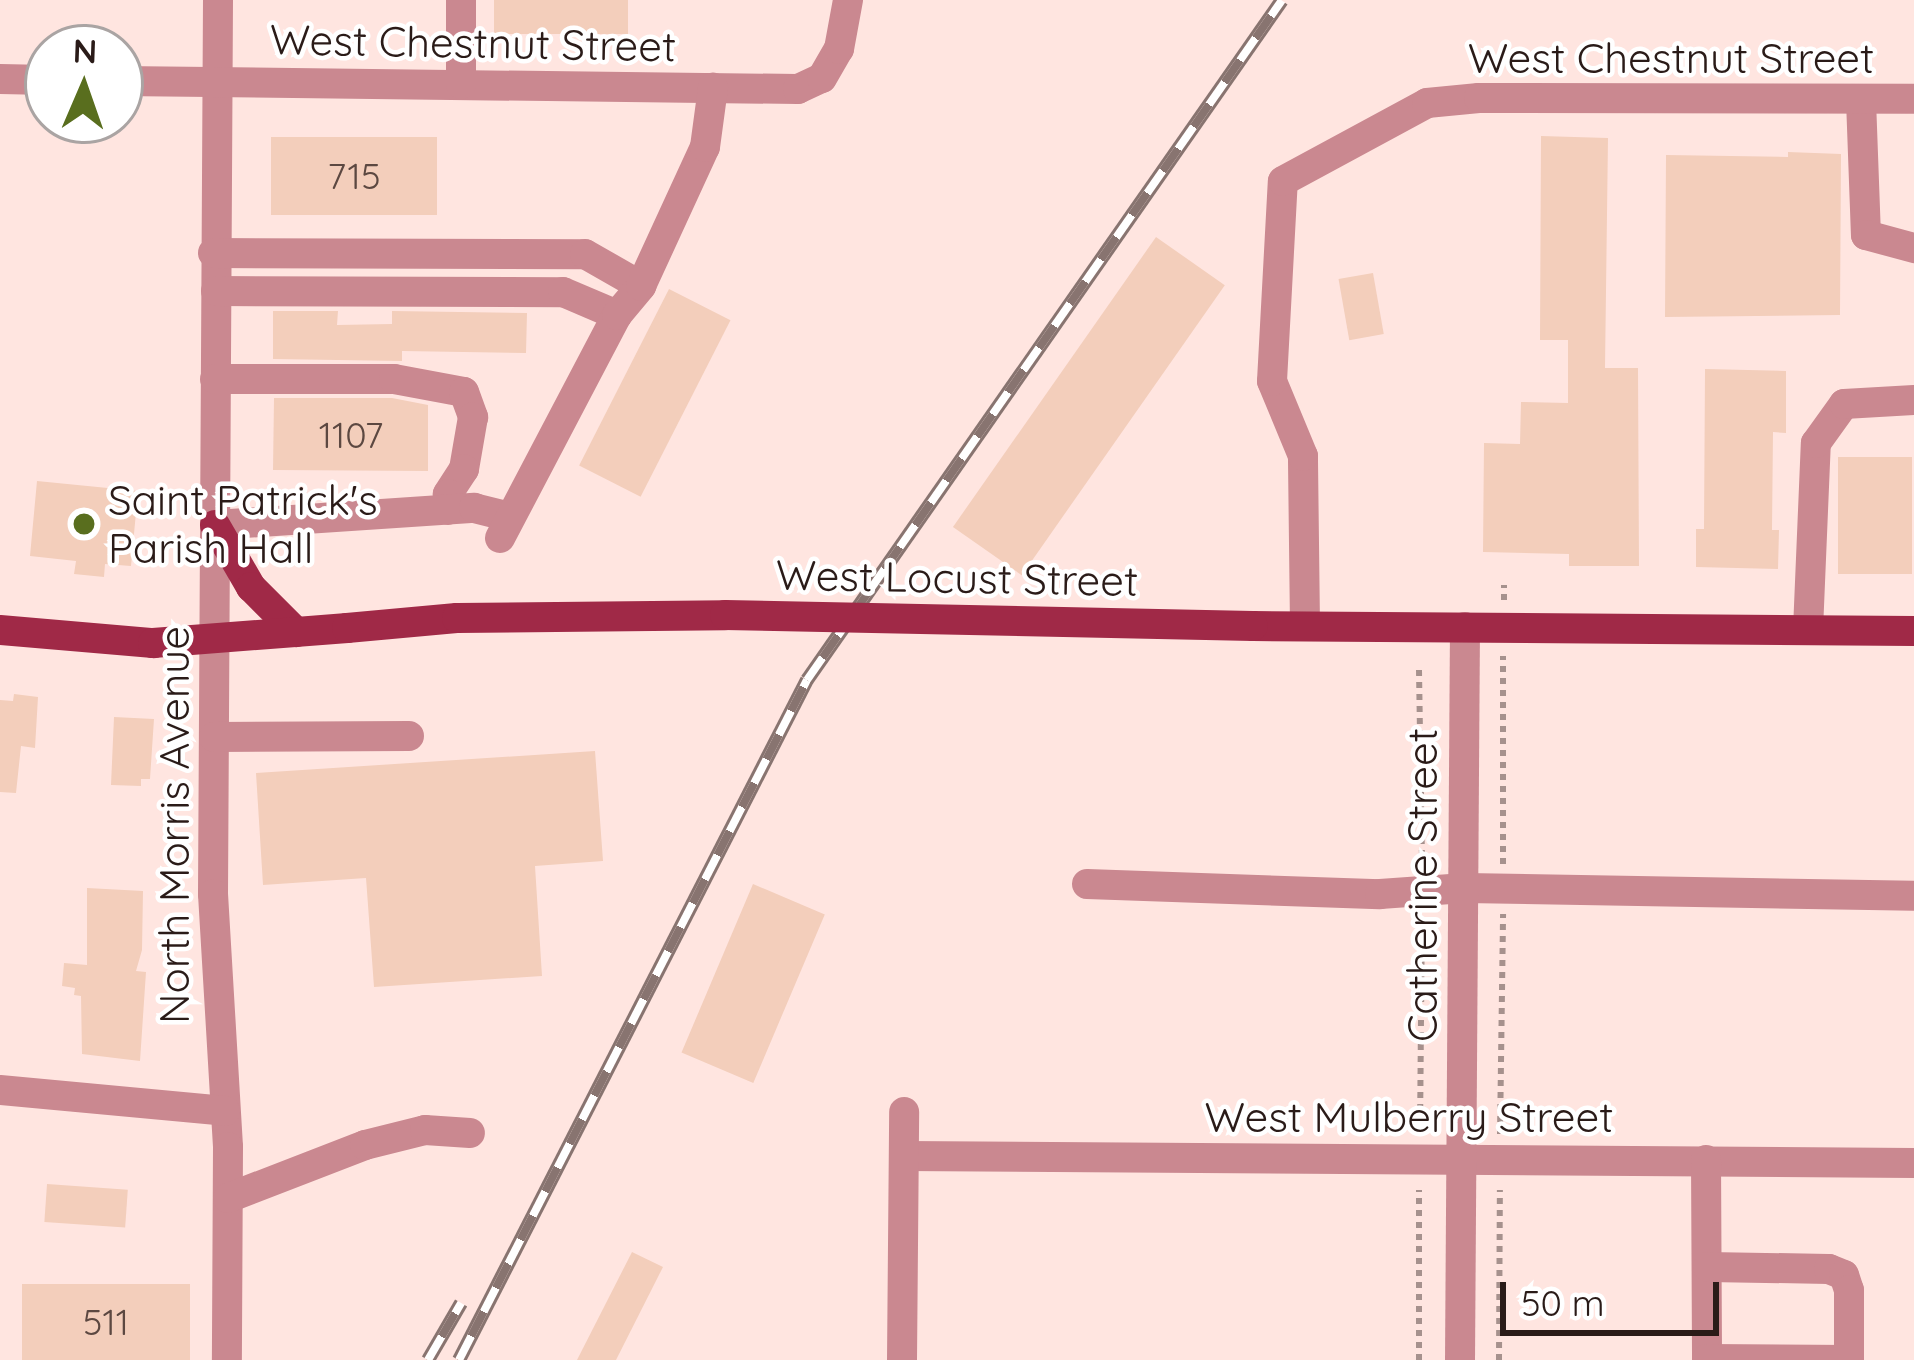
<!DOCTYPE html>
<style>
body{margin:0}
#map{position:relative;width:1914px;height:1360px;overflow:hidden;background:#ffe5e0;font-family:Quicksand,sans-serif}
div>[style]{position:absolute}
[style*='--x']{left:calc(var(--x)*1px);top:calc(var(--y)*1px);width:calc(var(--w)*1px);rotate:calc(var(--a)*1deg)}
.building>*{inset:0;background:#f3cebb;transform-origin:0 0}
.path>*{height:6px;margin-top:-3px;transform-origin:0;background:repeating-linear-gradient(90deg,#a6918d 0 6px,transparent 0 12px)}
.minor>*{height:30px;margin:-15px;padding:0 15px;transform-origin:15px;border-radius:15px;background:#ca8890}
.major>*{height:30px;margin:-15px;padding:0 15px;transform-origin:15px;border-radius:15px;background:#a02947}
.rail>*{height:14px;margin-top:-7px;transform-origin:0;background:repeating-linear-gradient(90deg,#fff 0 27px,#887470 0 54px);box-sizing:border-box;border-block:3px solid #887470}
.major-bridge>*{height:30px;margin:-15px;padding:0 15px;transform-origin:15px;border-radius:15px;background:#a02947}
.dots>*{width:33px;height:33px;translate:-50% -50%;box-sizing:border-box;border:6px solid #fff;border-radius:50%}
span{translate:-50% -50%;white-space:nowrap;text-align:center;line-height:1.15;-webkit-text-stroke:9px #fff;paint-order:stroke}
.number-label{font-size:36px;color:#5c4841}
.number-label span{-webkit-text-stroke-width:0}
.street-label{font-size:42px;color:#2a1b18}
.poi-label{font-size:42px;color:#2a1b18}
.left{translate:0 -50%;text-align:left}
.north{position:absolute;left:24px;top:24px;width:120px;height:120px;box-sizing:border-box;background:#fff;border:3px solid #aaa4a3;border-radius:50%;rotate:2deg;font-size:33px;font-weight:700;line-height:48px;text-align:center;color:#2a1b18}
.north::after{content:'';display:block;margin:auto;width:42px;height:54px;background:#596e1e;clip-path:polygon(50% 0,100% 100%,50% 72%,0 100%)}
.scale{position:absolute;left:1500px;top:1282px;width:219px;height:54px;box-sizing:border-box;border:6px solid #2a1b18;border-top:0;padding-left:15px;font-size:36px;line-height:42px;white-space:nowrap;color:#2a1b18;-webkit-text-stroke:9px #fff;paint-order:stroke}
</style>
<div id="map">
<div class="building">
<i style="left:494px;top:0;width:134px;height:34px"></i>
<i style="clip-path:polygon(1541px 136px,1608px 138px,1605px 368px,1638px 368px,1639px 566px,1569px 566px,1569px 554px,1483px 552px,1484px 443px,1520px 444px,1521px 402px,1568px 403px,1568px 340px,1540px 340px)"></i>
<i style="left:271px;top:137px;width:166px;height:78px"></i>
<i style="clip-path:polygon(1788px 152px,1841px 154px,1840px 315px,1665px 317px,1666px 155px,1788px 157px)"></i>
<i style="left:1156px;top:237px;width:84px;height:354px;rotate:35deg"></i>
<i style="left:1373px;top:273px;width:62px;height:35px;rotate:80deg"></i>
<i style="left:669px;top:289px;width:69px;height:198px;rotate:27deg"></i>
<i style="clip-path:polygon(273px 311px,338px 311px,337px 325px,392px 324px,392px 311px,527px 313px,526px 353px,402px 351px,402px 361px,273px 359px)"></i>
<i style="clip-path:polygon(1705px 369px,1786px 371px,1786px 433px,1773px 432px,1772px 530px,1779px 530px,1778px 569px,1696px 567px,1696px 529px,1704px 529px)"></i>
<i style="clip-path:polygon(274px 398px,392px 398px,428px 405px,428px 471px,273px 470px)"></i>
<i style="left:1838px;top:457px;width:74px;height:117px"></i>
<i style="clip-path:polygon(37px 481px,138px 491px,131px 566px,105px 564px,104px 577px,74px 574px,76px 561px,30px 556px)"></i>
<i style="clip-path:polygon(14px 694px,38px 697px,35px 748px,21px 746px,16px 793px,0 792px,0 700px,13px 701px)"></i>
<i style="clip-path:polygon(114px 717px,154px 719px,150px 779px,141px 779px,141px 786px,111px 785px)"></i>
<i style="clip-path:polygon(595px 751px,603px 861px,535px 866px,542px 976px,374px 987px,366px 878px,263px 885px,256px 773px)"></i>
<i style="left:753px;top:884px;width:78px;height:183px;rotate:23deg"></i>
<i style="clip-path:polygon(87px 888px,143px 891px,142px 950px,136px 971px,146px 972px,140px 1061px,82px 1054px,81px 996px,74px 995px,75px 988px,62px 986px,64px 963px,87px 965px)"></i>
<i style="left:47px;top:1184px;width:81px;height:38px;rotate:4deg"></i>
<i style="clip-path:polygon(632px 1252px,663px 1267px,616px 1360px,577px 1360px)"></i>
<i style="left:22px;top:1284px;width:168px;height:76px"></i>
</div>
<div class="path">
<i style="--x:1504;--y:600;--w:15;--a:-90"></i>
<i style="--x:1419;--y:670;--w:194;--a:89.1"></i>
<i style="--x:1503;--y:864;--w:208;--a:-90"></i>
<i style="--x:1420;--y:1134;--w:214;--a:-89.5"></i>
<i style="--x:1500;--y:1134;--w:220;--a:-89.2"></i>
<i style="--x:1419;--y:1360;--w:170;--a:-90"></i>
<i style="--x:1499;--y:1360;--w:170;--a:-89.7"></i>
</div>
<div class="minor">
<i style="--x:218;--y:0;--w:894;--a:90.32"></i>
<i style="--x:213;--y:894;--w:253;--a:86.6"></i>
<i style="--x:228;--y:1147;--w:213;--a:90.3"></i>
<i style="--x:0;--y:79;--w:48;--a:1.2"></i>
<i style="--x:120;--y:81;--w:678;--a:0.68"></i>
<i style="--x:798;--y:89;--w:26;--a:-25"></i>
<i style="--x:822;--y:78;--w:34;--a:-60"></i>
<i style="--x:839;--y:49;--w:50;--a:-79.6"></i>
<i style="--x:461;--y:84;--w:84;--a:-90"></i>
<i style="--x:1861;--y:100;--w:135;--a:87.9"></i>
<i style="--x:1866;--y:235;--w:50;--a:15.2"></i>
<i style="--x:213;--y:253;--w:372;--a:0.2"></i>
<i style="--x:585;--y:254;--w:64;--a:29.7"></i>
<i style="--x:216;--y:291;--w:347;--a:0.2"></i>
<i style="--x:563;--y:292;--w:59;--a:23.1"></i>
<i style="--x:215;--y:379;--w:179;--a:0"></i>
<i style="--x:394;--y:379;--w:71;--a:10.5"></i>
<i style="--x:464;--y:392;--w:27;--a:70"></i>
<i style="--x:473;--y:417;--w:53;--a:99.8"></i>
<i style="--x:464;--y:469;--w:30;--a:123"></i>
<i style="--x:448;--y:494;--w:16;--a:90"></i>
<i style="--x:215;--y:525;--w:260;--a:-3.8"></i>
<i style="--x:474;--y:508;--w:37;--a:14"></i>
<i style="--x:500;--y:538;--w:252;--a:-62.3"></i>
<i style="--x:617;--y:315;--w:38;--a:-50"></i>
<i style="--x:641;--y:286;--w:153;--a:-65.3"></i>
<i style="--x:705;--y:147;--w:60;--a:-82.3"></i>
<i style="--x:1305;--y:625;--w:169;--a:-90.7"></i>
<i style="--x:1303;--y:456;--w:81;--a:-112.5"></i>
<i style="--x:1272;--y:381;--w:200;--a:-86.9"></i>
<i style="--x:1283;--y:181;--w:164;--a:-28.4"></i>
<i style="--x:1427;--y:103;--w:52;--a:-5.5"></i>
<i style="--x:1479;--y:98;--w:435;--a:0.1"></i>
<i style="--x:1808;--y:630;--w:187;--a:-87.6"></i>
<i style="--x:1816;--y:443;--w:48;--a:-54.3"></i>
<i style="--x:1844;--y:404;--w:70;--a:-3.3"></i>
<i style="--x:214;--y:737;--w:195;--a:-0.3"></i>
<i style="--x:1087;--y:884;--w:293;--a:2"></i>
<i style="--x:1380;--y:894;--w:85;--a:-4"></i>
<i style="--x:1465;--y:888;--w:449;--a:1"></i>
<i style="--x:0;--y:1090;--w:226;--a:5.3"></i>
<i style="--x:904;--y:1156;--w:1010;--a:0.4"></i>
<i style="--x:1706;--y:1160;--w:199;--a:89.7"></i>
<i style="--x:1707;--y:1359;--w:142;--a:0.4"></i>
<i style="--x:228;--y:1198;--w:147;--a:-21.1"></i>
<i style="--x:365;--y:1145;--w:62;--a:-14"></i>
<i style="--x:425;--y:1130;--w:45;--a:3.8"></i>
<i style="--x:1708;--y:1267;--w:121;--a:0.9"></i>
<i style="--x:1829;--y:1269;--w:16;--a:22"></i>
<i style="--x:1844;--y:1275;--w:16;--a:72"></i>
<i style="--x:1849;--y:1290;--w:70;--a:90"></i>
<i style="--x:902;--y:1360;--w:248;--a:-89.5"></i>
<i style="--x:1460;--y:1360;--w:733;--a:-89.61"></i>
</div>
<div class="major">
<i style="--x:215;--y:525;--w:72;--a:59.9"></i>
<i style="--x:251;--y:587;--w:64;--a:45"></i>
<i style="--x:1253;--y:626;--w:661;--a:0.43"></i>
<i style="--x:0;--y:630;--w:154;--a:4.9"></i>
<i style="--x:153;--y:643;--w:195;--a:-4.4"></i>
</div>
<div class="rail">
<i style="--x:428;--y:1360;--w:66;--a:-59.9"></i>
<i style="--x:459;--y:1360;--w:764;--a:-62.9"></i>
<i style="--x:807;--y:680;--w:829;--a:-55.06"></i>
</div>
<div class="major-bridge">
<i style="--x:347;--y:628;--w:110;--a:-5.2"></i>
<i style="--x:457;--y:618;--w:268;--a:-0.6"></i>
<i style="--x:725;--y:615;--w:528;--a:1.19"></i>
</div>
<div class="dots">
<i style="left:84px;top:524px;background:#596e1e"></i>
</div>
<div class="number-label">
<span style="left:354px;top:176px">715</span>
<span style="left:351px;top:435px">1107</span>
<span style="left:106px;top:1322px">511</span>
</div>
<div class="street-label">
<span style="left:473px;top:43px;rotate:1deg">West Chestnut Street</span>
<span style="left:1671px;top:58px">West Chestnut Street</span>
<span style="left:957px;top:578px;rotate:1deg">West Locust Street</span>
<span style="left:174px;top:825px;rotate:-90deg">North Morris Avenue</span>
<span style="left:1422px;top:885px;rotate:-90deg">Catherine Street</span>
<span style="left:1409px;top:1117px">West Mulberry Street</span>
</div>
<div class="poi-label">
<span class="left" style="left:108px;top:524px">Saint Patrick's<br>Parish Hall</span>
</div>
<div class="north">N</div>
<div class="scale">50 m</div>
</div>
